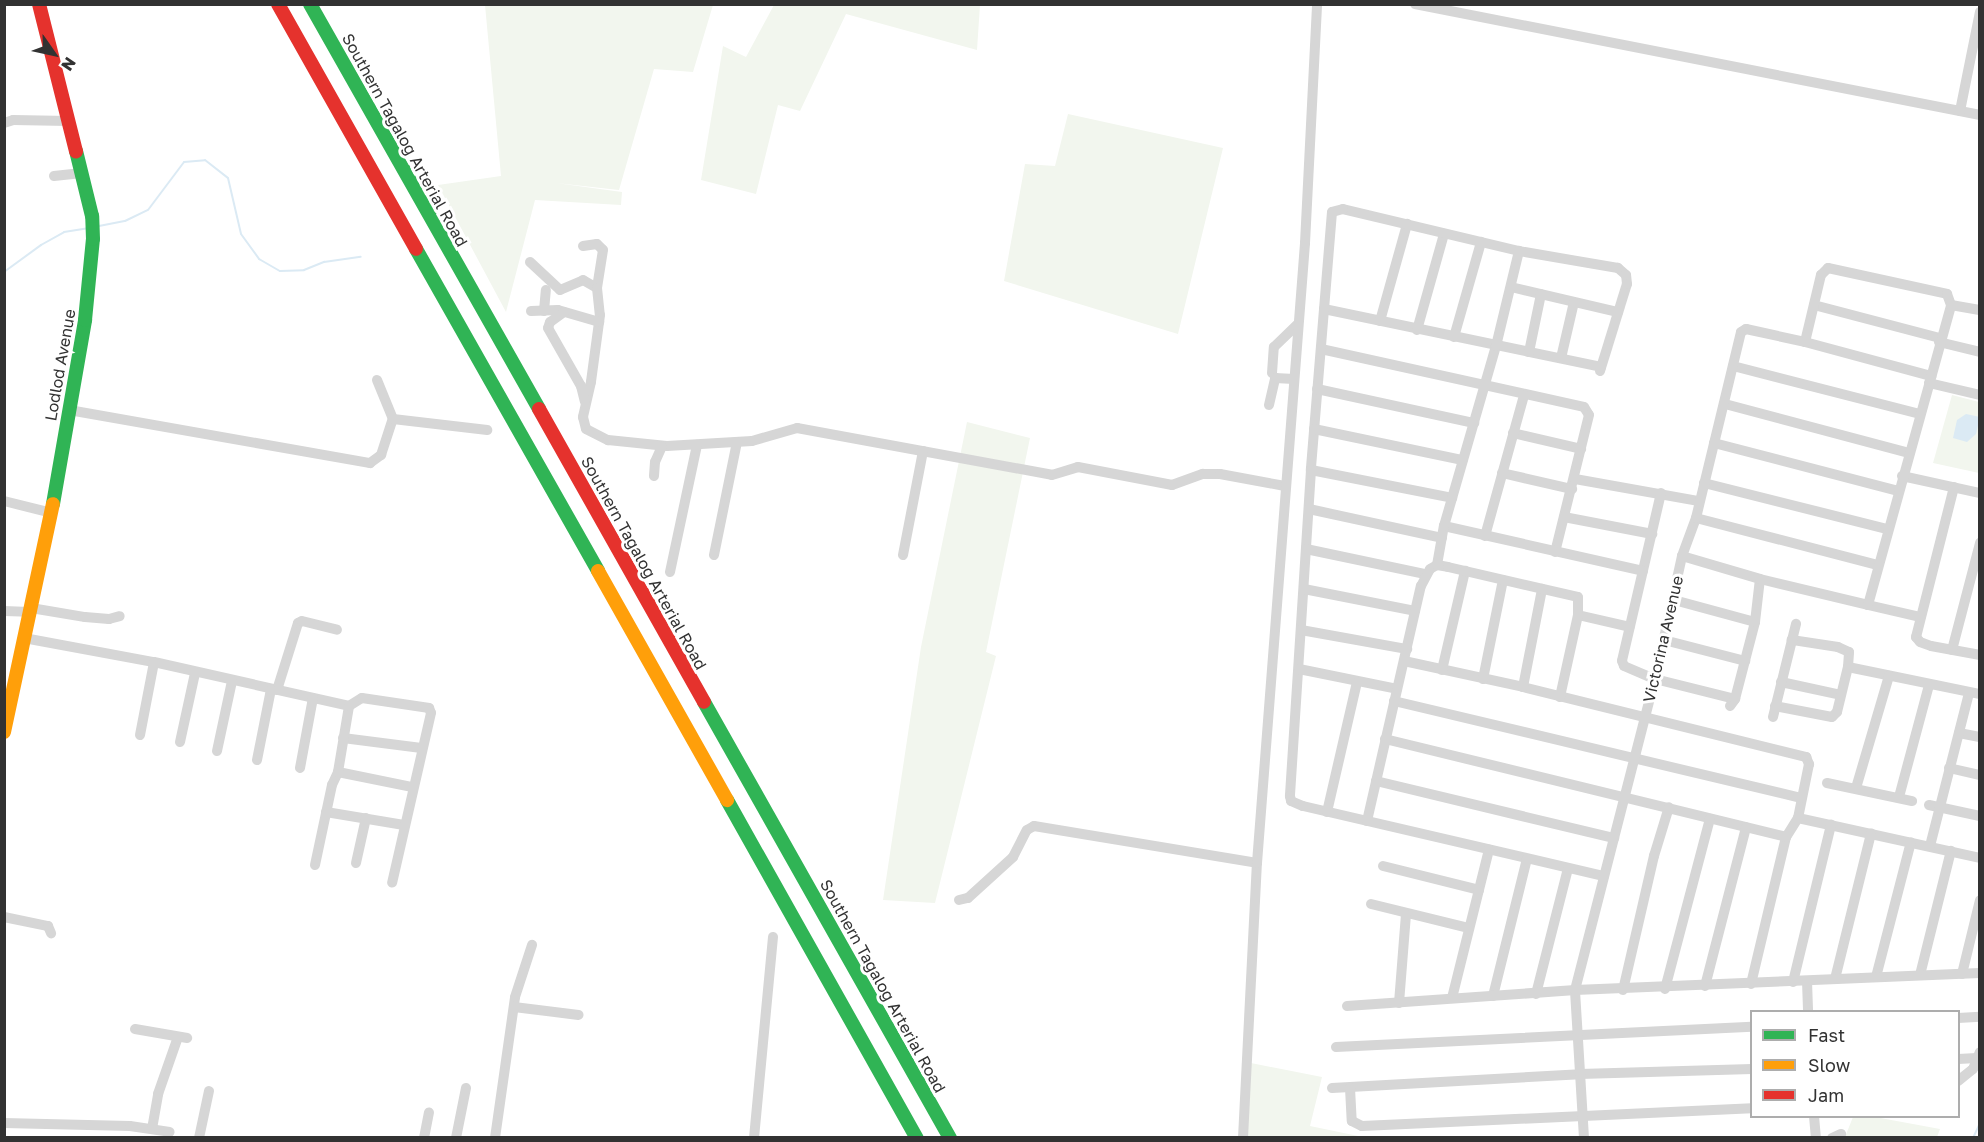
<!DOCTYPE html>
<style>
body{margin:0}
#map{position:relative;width:1984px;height:1142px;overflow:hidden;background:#fff;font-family:"Golos Text",sans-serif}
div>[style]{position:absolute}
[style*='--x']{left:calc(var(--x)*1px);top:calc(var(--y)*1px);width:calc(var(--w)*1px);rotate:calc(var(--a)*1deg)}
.green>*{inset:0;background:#f2f6ee}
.water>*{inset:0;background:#dbeaf4}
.stream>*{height:2px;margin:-1px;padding:0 1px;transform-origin:1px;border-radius:1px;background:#dbeaf4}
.street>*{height:10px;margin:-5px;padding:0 5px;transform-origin:5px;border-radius:5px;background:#d6d6d6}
.fast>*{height:14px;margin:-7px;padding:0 7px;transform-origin:7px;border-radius:7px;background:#30b455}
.slow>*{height:14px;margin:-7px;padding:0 7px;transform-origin:7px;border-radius:7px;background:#ff9f0a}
.jam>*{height:14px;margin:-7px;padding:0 7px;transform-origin:7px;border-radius:7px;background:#e5322d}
span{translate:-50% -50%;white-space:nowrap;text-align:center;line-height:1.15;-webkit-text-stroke:6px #fff;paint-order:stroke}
.street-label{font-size:16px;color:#323232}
.frame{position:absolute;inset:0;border:6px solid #323232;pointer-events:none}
.legend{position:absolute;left:1750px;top:1010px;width:210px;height:108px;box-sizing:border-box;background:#fff;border:2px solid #adadad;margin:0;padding:8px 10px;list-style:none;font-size:18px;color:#323232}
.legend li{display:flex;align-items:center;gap:12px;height:30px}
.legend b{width:30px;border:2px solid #adadad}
.north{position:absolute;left:24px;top:24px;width:60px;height:60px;-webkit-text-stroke:4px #fff;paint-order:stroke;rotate:124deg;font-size:16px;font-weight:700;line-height:24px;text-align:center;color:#323232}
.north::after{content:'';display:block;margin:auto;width:21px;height:27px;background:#323232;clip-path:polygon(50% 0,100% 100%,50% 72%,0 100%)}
</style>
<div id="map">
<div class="green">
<i style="clip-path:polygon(485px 5px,713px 5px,693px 72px,654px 69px,619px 190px,556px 183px,622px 192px,621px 205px,535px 200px,506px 312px,438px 185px,501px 176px)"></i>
<i style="clip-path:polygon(774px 5px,980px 5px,977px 50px,846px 14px,800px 111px,778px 105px,756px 194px,701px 180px,723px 46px,746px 57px)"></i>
<i style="clip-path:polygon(1068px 114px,1223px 148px,1178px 334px,1004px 281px,1025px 164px,1055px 166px)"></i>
<i style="clip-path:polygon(1952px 395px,1979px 402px,1979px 473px,1933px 463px)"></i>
<i style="clip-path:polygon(967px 422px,1030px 438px,986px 652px,996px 656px,935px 903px,883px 900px,921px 647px)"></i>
<i style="clip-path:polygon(1251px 1063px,1322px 1077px,1310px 1126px,1363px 1137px,1247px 1138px)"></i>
<i style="clip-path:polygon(1853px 1117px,1875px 1117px,1940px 1129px,1937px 1137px,1845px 1137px)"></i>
</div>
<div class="water">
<i style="clip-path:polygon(1966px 414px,1980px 417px,1976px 434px,1967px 442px,1953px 438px,1957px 420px)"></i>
</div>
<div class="stream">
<i style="--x:99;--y:226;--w:26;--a:-11"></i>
<i style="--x:125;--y:221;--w:25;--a:-26"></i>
<i style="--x:148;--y:210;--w:60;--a:-53.1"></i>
<i style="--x:184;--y:162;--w:21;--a:-5"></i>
<i style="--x:205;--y:160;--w:29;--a:38"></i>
<i style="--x:228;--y:178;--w:57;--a:76.9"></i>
<i style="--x:241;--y:234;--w:31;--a:54"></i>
<i style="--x:259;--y:259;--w:24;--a:30"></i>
<i style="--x:280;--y:271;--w:24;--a:-2"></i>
<i style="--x:304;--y:270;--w:22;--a:-22"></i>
<i style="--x:324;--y:262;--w:37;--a:-8"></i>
<i style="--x:4;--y:272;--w:46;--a:-36.1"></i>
<i style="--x:41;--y:245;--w:26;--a:-29"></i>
<i style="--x:64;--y:232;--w:24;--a:-9"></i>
<i style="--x:1973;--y:1138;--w:17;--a:-65"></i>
</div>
<div class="street">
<i style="--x:1415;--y:4;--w:576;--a:11.11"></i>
<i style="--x:1960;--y:111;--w:101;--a:-78.6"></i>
<i style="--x:4;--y:123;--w:9;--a:-18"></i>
<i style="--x:13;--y:120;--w:56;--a:1"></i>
<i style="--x:54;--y:176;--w:28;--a:-6"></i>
<i style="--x:583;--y:246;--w:14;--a:-8"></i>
<i style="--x:597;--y:244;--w:8;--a:45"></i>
<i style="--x:603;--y:250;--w:38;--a:99"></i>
<i style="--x:530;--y:262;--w:41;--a:43"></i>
<i style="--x:560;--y:290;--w:25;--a:-23"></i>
<i style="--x:583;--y:280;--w:16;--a:30"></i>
<i style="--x:597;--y:288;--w:27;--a:84"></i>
<i style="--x:600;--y:315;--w:68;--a:97.7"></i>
<i style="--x:591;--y:382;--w:36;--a:103"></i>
<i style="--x:583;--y:417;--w:12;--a:76"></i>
<i style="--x:586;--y:429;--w:25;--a:27"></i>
<i style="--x:608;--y:440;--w:59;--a:5.8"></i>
<i style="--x:667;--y:446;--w:85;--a:-3.4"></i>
<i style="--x:752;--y:441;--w:47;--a:-16.1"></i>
<i style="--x:797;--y:428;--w:259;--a:10.4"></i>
<i style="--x:1052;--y:475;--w:27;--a:-17"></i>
<i style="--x:1078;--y:467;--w:96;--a:10.8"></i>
<i style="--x:1172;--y:485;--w:33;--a:-20"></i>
<i style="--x:1203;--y:474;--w:17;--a:0"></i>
<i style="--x:1220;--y:474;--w:66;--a:10.5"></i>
<i style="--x:1511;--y:287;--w:110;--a:13.2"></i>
<i style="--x:1814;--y:305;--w:130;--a:14.7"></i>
<i style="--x:1324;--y:309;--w:283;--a:11.8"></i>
<i style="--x:531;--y:311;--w:27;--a:-2"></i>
<i style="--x:558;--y:310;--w:43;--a:16.3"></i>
<i style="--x:544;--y:311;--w:21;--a:-85"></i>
<i style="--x:564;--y:312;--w:17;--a:144"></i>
<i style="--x:550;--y:322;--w:6;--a:108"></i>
<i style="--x:548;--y:328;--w:67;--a:60.4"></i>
<i style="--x:581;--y:386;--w:16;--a:76"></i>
<i style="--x:1380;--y:321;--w:101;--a:-74.4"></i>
<i style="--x:1417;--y:330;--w:100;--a:-74.3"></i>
<i style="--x:1454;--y:337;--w:99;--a:-74.1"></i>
<i style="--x:1805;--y:342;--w:69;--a:-76.6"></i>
<i style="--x:1821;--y:275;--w:10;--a:-45"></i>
<i style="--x:1828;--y:268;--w:122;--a:12.3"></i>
<i style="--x:1947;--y:294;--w:12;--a:70"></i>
<i style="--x:1939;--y:342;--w:42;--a:13.7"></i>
<i style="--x:1321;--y:349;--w:269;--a:12.4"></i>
<i style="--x:1584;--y:407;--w:9;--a:58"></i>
<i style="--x:1589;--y:415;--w:141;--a:103.9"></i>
<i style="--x:1529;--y:352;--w:59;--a:-78.3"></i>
<i style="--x:1561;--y:358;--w:57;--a:-76.9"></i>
<i style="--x:1733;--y:366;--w:193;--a:14.4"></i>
<i style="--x:1600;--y:371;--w:91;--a:-72.8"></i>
<i style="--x:1627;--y:284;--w:9;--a:-96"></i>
<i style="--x:1626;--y:275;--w:11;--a:-139"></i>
<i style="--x:1618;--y:268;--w:100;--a:-170.3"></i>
<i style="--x:1519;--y:251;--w:181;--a:-166.6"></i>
<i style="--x:1343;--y:209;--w:11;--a:165"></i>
<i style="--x:1332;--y:212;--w:259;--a:94.7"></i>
<i style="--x:1311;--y:470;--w:327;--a:93.7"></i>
<i style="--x:1290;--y:796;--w:5;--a:79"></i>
<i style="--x:1291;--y:801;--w:13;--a:23"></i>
<i style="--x:1303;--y:806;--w:309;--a:13.1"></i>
<i style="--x:1272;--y:373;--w:26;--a:-86"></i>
<i style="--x:1274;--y:347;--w:33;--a:-44"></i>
<i style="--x:377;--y:380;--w:42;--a:67.7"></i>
<i style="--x:1929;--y:383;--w:52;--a:13.2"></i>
<i style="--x:1317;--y:389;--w:161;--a:12.2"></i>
<i style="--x:1725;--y:404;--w:190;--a:14.9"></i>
<i style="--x:1269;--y:405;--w:28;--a:-77"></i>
<i style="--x:1275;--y:378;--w:19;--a:3"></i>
<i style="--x:69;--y:410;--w:306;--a:10"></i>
<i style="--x:370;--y:463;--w:14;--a:-36"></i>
<i style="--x:381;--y:455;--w:38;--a:-72"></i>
<i style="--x:393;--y:419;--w:95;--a:6.7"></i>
<i style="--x:1314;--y:429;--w:152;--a:11.8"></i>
<i style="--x:1513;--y:433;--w:70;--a:13.2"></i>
<i style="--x:1714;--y:443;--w:190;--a:14.6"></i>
<i style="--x:1311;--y:470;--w:144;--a:11.2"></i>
<i style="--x:1502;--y:473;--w:72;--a:12.9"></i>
<i style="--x:654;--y:476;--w:14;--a:-86"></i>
<i style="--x:655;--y:462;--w:17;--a:-66"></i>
<i style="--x:1902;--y:476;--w:80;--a:12.3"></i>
<i style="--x:1575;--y:479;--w:126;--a:10.1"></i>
<i style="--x:1704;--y:483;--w:189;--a:14.1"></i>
<i style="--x:1954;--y:487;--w:155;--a:104.2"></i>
<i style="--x:1916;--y:637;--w:6;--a:51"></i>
<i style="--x:1920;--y:642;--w:12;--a:20"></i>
<i style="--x:1931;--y:646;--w:50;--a:10.4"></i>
<i style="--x:1661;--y:493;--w:172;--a:103.1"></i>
<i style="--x:1622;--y:661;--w:5;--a:68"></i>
<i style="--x:1624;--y:666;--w:34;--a:23"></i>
<i style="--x:1655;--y:679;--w:82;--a:14"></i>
<i style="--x:4;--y:501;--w:49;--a:14"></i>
<i style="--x:1309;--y:509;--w:136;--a:12.3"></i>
<i style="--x:1564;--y:517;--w:90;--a:10.9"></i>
<i style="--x:1696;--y:518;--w:188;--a:14.5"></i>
<i style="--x:1444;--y:526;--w:204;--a:12.7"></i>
<i style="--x:1485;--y:536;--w:146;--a:-74.5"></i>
<i style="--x:1306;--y:549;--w:122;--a:11.9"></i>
<i style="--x:714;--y:555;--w:115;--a:-78.5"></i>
<i style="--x:903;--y:555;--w:106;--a:-79.1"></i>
<i style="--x:1682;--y:556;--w:40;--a:-69.8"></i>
<i style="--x:1696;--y:518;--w:191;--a:-76.4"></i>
<i style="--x:1741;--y:332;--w:6;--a:-31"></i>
<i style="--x:1746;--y:329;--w:60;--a:12.4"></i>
<i style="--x:1805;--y:342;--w:131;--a:15.1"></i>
<i style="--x:1437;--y:565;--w:40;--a:-80"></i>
<i style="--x:1444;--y:526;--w:187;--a:-73.9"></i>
<i style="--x:1496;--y:346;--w:98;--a:-76.4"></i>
<i style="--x:670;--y:572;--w:130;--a:-78"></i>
<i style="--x:1304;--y:589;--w:113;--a:11.2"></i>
<i style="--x:1674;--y:600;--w:84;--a:15.2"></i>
<i style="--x:1868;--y:605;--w:53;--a:13"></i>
<i style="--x:31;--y:608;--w:55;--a:9.5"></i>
<i style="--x:85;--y:617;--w:24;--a:5"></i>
<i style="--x:109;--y:619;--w:11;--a:-15"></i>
<i style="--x:4;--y:611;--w:25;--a:2"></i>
<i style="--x:1578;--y:615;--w:53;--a:13"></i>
<i style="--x:1301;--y:630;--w:108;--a:10.2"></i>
<i style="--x:24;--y:638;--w:132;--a:10.5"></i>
<i style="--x:154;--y:662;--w:200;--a:12.7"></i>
<i style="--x:1664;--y:640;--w:84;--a:14.5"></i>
<i style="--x:1952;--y:650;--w:111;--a:-75.3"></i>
<i style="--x:1404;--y:661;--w:122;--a:12.3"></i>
<i style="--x:1523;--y:687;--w:292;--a:13.9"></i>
<i style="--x:1806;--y:757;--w:8;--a:67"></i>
<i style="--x:1809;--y:764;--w:55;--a:101.5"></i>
<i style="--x:1798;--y:818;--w:22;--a:122"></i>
<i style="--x:1786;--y:837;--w:151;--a:103.4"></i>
<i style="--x:1848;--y:667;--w:135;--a:11.6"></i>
<i style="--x:1299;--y:669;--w:100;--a:11.5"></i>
<i style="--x:1442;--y:670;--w:102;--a:-76.9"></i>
<i style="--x:1483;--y:679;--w:101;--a:-78.6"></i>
<i style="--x:1781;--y:682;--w:61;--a:12.2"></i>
<i style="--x:1523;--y:687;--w:100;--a:-79"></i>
<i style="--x:277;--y:690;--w:70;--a:-72.6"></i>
<i style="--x:298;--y:623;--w:4;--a:-27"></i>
<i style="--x:302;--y:621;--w:36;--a:14"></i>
<i style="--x:1394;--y:701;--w:419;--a:13.4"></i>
<i style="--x:1730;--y:706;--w:9;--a:-54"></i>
<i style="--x:1735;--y:699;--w:80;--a:-75.4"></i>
<i style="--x:1755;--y:622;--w:43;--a:-83.4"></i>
<i style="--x:1775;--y:706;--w:58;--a:10.9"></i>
<i style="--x:1832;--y:717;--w:7;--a:-45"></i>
<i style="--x:1837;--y:712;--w:46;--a:-76.3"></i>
<i style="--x:1848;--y:667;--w:15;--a:-86"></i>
<i style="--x:1849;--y:652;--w:12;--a:-156"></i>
<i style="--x:1838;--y:647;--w:47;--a:-171.3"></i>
<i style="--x:1773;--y:717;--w:96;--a:-76.1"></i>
<i style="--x:1959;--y:733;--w:21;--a:11"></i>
<i style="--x:140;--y:735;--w:74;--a:-79.1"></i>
<i style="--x:343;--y:738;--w:79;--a:7.3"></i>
<i style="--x:1385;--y:739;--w:413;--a:13.7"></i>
<i style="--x:180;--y:742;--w:71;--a:-77.7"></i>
<i style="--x:217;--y:751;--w:72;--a:-77.9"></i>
<i style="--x:257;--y:760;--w:72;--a:-78.8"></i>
<i style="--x:300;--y:768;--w:71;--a:-79.5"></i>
<i style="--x:1949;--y:768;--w:32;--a:13"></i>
<i style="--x:338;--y:772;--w:76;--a:11.5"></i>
<i style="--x:1376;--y:781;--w:245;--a:13.5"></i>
<i style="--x:1827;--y:783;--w:87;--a:12"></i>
<i style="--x:1856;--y:788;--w:117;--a:-73.6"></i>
<i style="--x:1899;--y:797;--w:116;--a:-75"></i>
<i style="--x:1929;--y:805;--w:52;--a:12.2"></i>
<i style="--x:326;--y:812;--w:79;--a:9.5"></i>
<i style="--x:1327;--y:812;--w:133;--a:-77"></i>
<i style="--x:1798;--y:818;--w:186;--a:12.4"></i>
<i style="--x:1367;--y:821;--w:241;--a:-77.1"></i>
<i style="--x:1421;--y:586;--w:19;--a:-62"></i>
<i style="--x:1430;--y:569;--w:8;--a:-30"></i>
<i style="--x:1437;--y:565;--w:11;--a:10"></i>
<i style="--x:1448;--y:567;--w:133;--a:13"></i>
<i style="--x:1578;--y:597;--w:18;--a:90"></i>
<i style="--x:1578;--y:615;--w:84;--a:102.4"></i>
<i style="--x:1930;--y:846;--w:158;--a:-75.7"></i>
<i style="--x:356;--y:863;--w:46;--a:-77.5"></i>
<i style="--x:315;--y:865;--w:82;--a:-78"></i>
<i style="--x:332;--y:785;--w:14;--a:-65"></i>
<i style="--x:338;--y:772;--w:67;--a:-80.5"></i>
<i style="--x:349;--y:706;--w:15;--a:-32"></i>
<i style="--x:362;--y:698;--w:68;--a:8.5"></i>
<i style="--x:429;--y:708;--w:5;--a:68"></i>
<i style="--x:431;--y:713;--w:174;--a:102.9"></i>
<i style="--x:1383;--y:866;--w:99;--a:14"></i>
<i style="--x:959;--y:900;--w:9;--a:-13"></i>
<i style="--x:968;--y:898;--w:61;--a:-42.3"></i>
<i style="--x:1013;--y:857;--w:30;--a:-63"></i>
<i style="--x:1027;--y:830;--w:8;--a:-30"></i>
<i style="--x:1034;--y:826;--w:226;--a:9.4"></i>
<i style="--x:1371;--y:904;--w:101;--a:13.8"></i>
<i style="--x:4;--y:917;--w:45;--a:11.6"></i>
<i style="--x:48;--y:926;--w:8;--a:67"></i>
<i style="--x:1962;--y:974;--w:76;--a:-76.3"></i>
<i style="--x:1920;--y:975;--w:128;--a:-76"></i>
<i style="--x:1876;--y:977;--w:139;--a:-75.5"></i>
<i style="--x:1835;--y:979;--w:150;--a:-76.1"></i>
<i style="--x:1807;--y:981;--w:31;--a:88"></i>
<i style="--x:1793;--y:982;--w:162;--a:-76.4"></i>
<i style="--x:1705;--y:986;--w:164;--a:-75.5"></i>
<i style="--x:1665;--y:989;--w:176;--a:-75.2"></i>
<i style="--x:1623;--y:990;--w:138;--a:-77"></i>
<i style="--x:1654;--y:856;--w:51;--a:-73"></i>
<i style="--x:1536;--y:994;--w:130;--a:-75.7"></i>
<i style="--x:1493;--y:996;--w:141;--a:-76.1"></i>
<i style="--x:1452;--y:998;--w:153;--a:-76"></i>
<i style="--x:1399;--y:1003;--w:89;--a:-85.5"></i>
<i style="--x:1347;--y:1006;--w:229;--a:-4"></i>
<i style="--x:1575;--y:990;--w:405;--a:-2.4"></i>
<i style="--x:514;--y:1007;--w:65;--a:7"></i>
<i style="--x:1958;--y:1018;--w:22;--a:-3"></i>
<i style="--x:135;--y:1029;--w:53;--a:9.8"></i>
<i style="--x:1336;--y:1047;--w:416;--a:-2.8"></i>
<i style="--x:1958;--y:1059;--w:19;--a:-3"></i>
<i style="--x:1958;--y:1081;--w:19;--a:-39"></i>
<i style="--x:1973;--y:1069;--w:18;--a:-68"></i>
<i style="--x:1332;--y:1088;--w:248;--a:-3.2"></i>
<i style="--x:1580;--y:1074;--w:172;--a:-1.7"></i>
<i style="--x:1350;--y:1088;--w:33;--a:87"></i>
<i style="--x:1352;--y:1121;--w:11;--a:27"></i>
<i style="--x:1362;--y:1126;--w:390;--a:-2.6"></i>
<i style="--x:1814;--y:1116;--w:22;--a:85"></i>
<i style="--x:4;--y:1123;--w:126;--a:1.4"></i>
<i style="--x:130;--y:1126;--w:40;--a:8.5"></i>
<i style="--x:152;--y:1129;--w:36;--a:-80"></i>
<i style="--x:158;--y:1094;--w:60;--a:-70.7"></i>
<i style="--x:199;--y:1138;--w:48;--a:-78"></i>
<i style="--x:424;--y:1138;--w:26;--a:-79"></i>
<i style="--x:456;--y:1138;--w:51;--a:-78.7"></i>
<i style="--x:495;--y:1138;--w:142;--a:-81.9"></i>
<i style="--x:515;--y:997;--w:55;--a:-71.9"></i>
<i style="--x:754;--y:1138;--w:202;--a:-84.6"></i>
<i style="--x:1243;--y:1138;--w:275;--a:-87.1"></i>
<i style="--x:1257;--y:863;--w:622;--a:-85.57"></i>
<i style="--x:1305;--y:243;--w:239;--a:-87.1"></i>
<i style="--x:1584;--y:1138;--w:148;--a:-93.5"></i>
<i style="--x:1575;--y:990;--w:321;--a:-75.6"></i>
<i style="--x:1655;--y:679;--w:126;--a:-77.6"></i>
<i style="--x:1682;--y:556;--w:81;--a:16.4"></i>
<i style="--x:1760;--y:579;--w:111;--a:13.5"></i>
<i style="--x:1868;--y:605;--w:311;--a:-74.5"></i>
<i style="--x:1951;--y:305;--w:29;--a:10"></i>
<i style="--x:1832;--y:1138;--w:10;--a:-24"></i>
</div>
<div class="fast">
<i style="--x:310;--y:4;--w:465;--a:60.5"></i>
<i style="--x:416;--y:249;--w:370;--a:60.5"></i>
<i style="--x:53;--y:504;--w:187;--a:-80.1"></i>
<i style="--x:85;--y:320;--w:81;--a:-84.4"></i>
<i style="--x:93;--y:239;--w:23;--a:-92"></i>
<i style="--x:92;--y:216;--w:67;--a:-103.8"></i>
<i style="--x:704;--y:702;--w:501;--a:60.57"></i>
<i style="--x:727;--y:800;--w:388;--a:60.7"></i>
</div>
<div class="slow">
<i style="--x:598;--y:571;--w:263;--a:60.6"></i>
<i style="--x:4;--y:732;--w:233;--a:-77.9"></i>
</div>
<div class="jam">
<i style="--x:39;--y:4;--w:152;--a:75.9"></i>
<i style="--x:278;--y:4;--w:281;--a:60.6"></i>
<i style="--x:539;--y:409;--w:336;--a:60.6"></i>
</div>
<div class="street-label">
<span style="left:405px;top:140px;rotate:61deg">Southern Tagalog Arterial Road</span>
<span style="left:60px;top:365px;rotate:-80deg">Lodlod Avenue</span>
<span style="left:644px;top:563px;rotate:61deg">Southern Tagalog Arterial Road</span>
<span style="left:1663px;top:639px;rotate:-77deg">Victorina Avenue</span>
<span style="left:883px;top:986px;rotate:61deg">Southern Tagalog Arterial Road</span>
</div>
<div class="frame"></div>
<ul class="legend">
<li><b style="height:8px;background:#30b455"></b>Fast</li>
<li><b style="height:8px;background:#ff9f0a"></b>Slow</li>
<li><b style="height:8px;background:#e5322d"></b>Jam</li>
</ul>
<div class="north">N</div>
</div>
